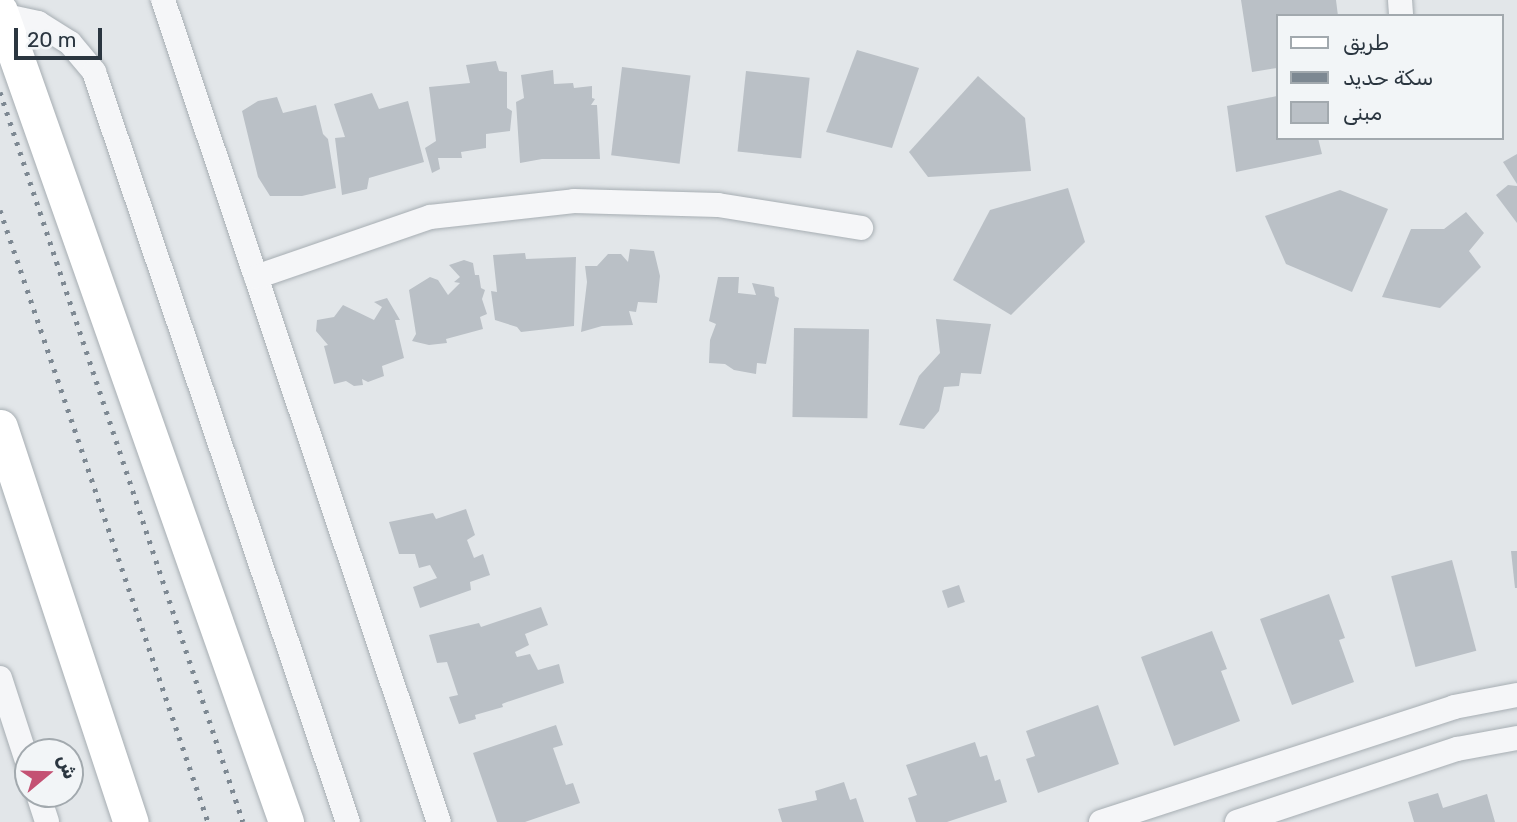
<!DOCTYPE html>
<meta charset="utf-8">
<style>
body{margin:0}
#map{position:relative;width:1517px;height:822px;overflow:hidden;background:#e2e6e9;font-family:Rubik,Cairo,sans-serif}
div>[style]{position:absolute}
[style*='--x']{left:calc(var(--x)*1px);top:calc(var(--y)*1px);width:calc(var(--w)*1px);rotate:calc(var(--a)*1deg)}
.building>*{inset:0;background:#bac0c6;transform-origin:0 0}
.roads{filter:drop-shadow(0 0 2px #a7aeb3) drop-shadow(0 0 2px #a7aeb3)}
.street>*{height:24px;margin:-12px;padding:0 12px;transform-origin:12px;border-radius:12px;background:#f5f6f8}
.secondary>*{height:35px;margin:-17.5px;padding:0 17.5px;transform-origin:17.5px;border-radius:17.5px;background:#fff}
.rail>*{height:5px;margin-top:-2.5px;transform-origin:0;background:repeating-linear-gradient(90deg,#7d8892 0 3.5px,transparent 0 10.5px)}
span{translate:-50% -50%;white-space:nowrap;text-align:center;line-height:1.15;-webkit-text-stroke:5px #f2f5f7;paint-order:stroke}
.legend{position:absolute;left:1276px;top:14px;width:228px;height:126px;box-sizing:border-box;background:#f2f5f7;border:2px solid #a2a9ae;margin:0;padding:9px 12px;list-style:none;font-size:21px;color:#2b3640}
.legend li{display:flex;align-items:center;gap:14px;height:35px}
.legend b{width:35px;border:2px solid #a2a9ae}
.north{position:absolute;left:14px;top:738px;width:70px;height:70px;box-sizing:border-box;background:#f2f5f7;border:2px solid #a2a9ae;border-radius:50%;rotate:71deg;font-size:19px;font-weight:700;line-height:28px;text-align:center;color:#2b3640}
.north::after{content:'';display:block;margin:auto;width:24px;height:32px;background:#c45173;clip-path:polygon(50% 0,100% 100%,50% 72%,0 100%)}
.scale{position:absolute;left:14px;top:28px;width:88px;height:32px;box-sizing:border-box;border:4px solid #2b3640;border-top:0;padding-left:9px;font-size:21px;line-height:24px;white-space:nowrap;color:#2b3640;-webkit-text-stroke:5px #f2f5f7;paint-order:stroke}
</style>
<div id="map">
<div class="building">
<i style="clip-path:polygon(1241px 0,1336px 0,1338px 16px,1277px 16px,1277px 68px,1252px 72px)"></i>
<i style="clip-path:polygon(857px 50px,919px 68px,892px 148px,826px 132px)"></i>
<i style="clip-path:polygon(496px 61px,499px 71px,507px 72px,507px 108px,512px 111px,510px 131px,486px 134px,486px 148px,461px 152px,462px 158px,438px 158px,440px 169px,432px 173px,425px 148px,436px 141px,429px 87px,470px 83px,466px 65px)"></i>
<i style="left:622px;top:67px;width:69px;height:89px;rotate:7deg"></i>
<i style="clip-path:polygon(553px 70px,554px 84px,573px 83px,574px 88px,592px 86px,592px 98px,595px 99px,591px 105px,597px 105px,600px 159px,542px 159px,520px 163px,516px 102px,524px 98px,521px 75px)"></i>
<i style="left:746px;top:71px;width:64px;height:81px;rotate:6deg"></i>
<i style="clip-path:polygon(978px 76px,1025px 118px,1031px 171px,928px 177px,909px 152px)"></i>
<i style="clip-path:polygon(372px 93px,379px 109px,408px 101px,424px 162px,369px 178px,367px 189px,342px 195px,335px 138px,345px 137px,334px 104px)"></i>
<i style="clip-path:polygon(1277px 96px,1277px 138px,1318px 138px,1322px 154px,1236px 172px,1227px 106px)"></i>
<i style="clip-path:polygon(277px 97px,283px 113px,316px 105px,323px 134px,328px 139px,336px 188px,302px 196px,270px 196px,258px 177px,242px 111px,258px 101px)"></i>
<i style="clip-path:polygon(1517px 154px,1517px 184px,1503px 162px)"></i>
<i style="clip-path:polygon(1508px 185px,1517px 186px,1517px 223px,1496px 195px)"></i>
<i style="clip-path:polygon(1068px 188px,1085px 242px,1011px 315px,953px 280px,990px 210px)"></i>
<i style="clip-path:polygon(1340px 190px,1388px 209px,1352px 292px,1286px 264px,1265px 216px)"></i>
<i style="clip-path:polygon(1466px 212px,1484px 233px,1469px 251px,1481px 267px,1440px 308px,1382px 297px,1411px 229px,1444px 229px)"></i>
<i style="clip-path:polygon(630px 249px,654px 251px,660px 276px,657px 303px,638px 302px,636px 312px,629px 311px,633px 325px,602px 326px,581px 332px,587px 282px,585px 266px,597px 266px,608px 254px,621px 254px,628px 262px)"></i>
<i style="clip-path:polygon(525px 253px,526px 259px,576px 257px,574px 326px,521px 332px,517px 327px,495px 320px,491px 291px,497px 292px,493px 255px)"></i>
<i style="clip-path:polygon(464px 260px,473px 263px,475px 275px,479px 275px,481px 288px,485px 290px,482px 299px,487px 314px,480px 317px,483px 329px,446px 339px,447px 343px,429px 345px,412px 341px,416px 334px,409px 290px,430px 277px,438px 280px,448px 295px,460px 283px,454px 282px,460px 277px,449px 265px)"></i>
<i style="clip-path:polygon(718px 277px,739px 277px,738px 293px,756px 295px,752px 283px,774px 287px,775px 296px,779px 298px,766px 364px,757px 363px,756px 374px,734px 370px,725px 364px,709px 363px,710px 340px,716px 324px,709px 321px)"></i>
<i style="clip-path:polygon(387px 298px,400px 320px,395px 320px,404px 358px,382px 366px,384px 376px,368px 382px,362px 379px,363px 385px,354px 386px,346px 381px,334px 384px,324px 346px,328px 345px,316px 331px,317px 320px,334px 317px,343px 305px,374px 320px,382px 307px,374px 302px)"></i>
<i style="clip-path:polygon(936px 319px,991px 324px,981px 374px,961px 373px,959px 386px,944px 387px,939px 411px,924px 429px,899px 425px,919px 376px,940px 353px)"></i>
<i style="left:794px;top:328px;width:75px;height:89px;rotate:1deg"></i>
<i style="clip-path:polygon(466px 509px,475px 535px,467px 540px,474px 558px,483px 554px,490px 575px,470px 582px,471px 590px,420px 608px,413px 587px,437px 578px,430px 565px,419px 568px,415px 554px,399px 554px,389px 522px,433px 513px,436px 519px)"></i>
<i style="clip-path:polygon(1511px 551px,1517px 551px,1517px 588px,1515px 588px)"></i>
<i style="left:1452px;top:560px;width:94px;height:63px;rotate:75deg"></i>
<i style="left:959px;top:585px;width:18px;height:18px;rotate:71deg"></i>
<i style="clip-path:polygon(1329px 594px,1345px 638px,1339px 640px,1354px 682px,1292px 705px,1260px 619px)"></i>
<i style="clip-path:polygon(541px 607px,548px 625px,525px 634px,529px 645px,515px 652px,517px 657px,530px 654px,538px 670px,559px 664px,564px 683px,507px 702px,502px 704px,503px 707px,475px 715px,476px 719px,459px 724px,449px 697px,458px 695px,447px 662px,437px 663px,429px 635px,479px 623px,481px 627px)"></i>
<i style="clip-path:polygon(1212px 631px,1227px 669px,1221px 671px,1240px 721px,1174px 746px,1141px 657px)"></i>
<i style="clip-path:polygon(1098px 705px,1119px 764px,1038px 793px,1026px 759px,1035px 756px,1026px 731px)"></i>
<i style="clip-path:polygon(556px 725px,563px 745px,553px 748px,566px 785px,573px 783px,580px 803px,525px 822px,497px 822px,473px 753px)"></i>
<i style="clip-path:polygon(975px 742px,980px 757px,987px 755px,995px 781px,1000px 779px,1007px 802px,947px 822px,916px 822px,908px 798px,917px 795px,906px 765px)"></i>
<i style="clip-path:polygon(844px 782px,850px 800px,856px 798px,864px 822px,782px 822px,778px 809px,817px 800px,815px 791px)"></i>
<i style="clip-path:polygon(1438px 793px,1443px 808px,1487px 794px,1495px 822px,1414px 822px,1408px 802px)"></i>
</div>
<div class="roads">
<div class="street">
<i style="--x:163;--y:0;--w:867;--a:71.44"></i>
<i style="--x:1400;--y:0;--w:16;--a:86"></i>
<i style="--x:1;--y:15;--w:38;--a:12"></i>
<i style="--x:38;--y:23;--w:38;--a:32"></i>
<i style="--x:70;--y:43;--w:38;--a:50"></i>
<i style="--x:94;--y:72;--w:792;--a:71.29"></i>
<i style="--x:256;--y:277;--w:184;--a:-19"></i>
<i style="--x:430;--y:217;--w:145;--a:-6.3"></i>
<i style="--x:574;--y:201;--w:144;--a:1.6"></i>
<i style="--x:718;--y:205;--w:145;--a:9.1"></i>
<i style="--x:0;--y:678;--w:90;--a:72"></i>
<i style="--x:38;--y:794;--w:29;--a:72"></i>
<i style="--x:1101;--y:822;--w:371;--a:-18"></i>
<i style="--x:1454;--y:707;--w:64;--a:-10.8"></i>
<i style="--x:1237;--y:822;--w:232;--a:-18.4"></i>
<i style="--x:1457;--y:749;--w:61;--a:-10.4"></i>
</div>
<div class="secondary">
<i style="--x:0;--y:11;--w:860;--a:70.57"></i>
<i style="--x:0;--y:427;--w:416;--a:71.7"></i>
</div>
</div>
<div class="rail">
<i style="--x:0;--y:92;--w:769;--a:71.59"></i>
<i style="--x:0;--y:210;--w:646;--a:71.23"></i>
</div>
<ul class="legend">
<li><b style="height:9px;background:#fff"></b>طريق</li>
<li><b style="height:9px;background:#7d8892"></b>سكة حديد</li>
<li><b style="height:19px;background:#bac0c6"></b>مبنى</li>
</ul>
<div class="north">ش</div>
<div class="scale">20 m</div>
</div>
